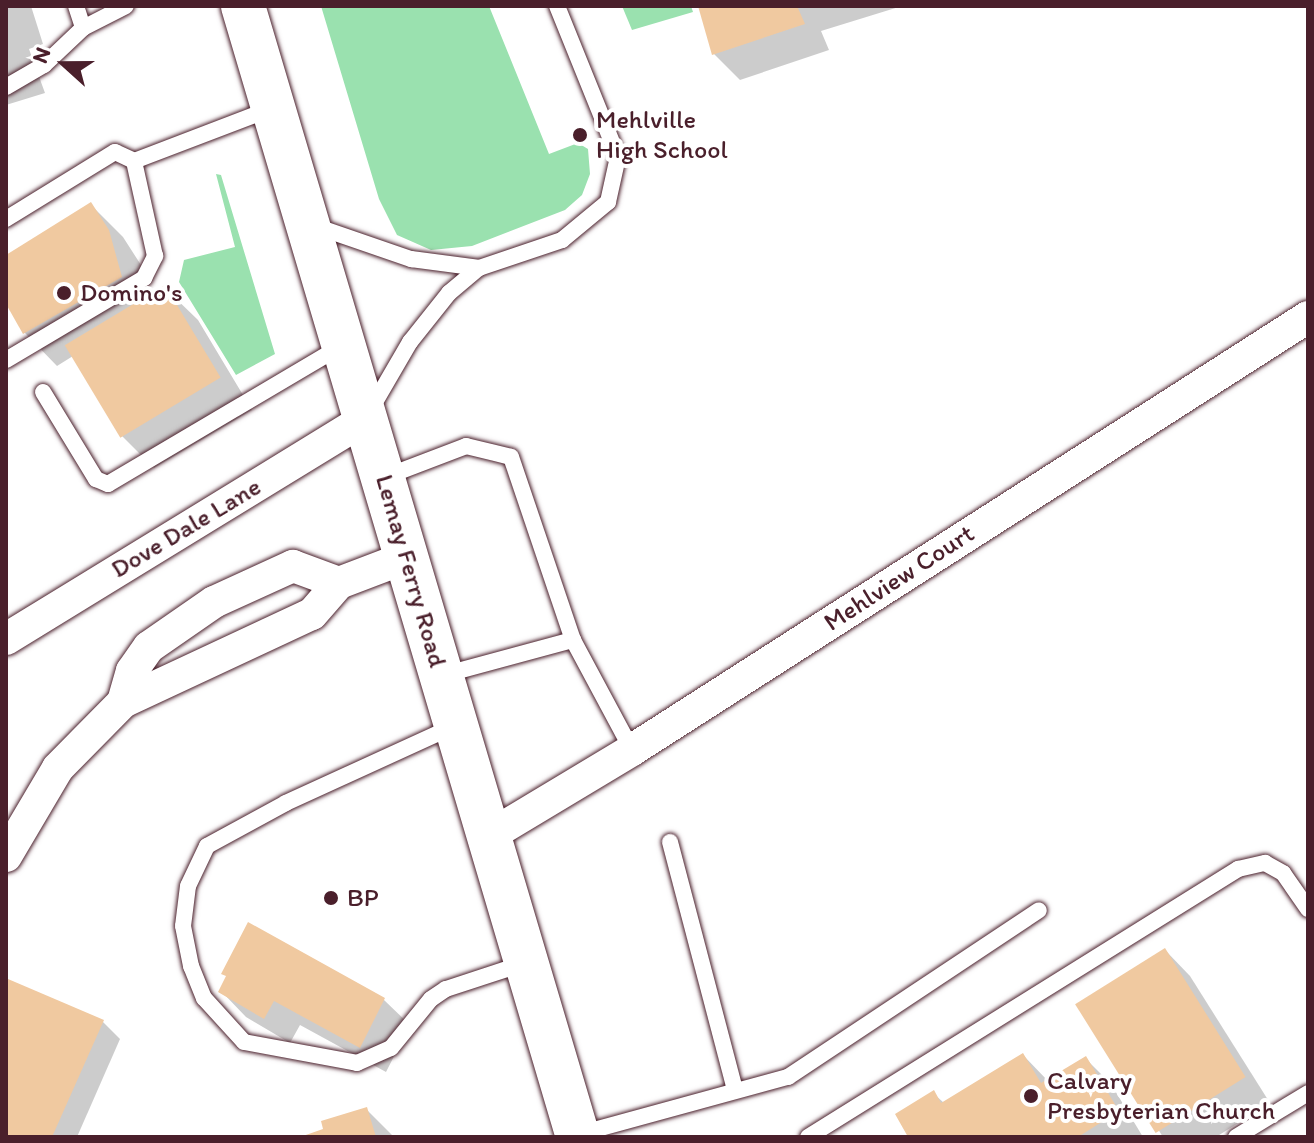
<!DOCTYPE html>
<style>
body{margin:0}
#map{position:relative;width:1314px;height:1143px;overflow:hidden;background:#fff;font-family:Itim,sans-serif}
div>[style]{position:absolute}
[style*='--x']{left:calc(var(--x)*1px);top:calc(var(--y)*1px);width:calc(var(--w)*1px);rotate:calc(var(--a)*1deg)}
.green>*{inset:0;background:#9ae1af}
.shadow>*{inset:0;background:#0003}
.building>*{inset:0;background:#f0c9a0;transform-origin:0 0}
.roads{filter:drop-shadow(0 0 2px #4a1f2b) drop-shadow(0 0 2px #4a1f2b)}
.lane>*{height:16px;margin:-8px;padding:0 8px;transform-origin:8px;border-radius:8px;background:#fff}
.street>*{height:32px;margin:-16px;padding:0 16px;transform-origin:16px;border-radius:16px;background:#fff}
.secondary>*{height:44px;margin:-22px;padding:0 22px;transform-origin:22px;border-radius:22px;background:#fff}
.dots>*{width:22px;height:22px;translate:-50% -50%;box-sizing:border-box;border:4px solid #fff;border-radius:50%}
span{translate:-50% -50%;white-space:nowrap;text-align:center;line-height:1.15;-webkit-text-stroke:8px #fff;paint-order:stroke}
.poi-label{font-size:26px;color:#4a1f2b}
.left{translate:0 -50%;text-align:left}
.street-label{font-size:26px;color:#4a1f2b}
.frame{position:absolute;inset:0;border:8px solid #4a1f2b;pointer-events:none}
.north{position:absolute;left:24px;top:24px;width:80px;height:80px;-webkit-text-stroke:6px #fff;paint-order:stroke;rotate:291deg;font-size:22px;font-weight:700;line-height:32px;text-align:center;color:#4a1f2b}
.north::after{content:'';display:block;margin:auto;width:28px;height:36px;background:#4a1f2b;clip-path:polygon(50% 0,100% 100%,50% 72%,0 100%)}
</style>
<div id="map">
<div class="green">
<i style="clip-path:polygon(321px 6px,489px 6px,549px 154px,578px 143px,588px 149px,590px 174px,582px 195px,565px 210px,472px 246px,431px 250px,397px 235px,379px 199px)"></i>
<i style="clip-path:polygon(622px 6px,691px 6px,693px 12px,632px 30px)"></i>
<i style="clip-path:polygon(216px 174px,221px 175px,275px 354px,236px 375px,179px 282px,184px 260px,235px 247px)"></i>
</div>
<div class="shadow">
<i style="clip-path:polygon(6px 6px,31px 6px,43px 44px,29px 49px,45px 93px,6px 105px)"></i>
<i style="clip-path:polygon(700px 6px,902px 6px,821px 31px,829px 50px,740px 80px,714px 54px)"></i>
<i style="clip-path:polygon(90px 204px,123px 237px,141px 265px,150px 297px,165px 288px,198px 320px,252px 410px,154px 468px,122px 436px,73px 356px,57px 366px,25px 333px,6px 300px,6px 257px)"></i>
<i style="clip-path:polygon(249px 925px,384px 1000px,410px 1025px,386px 1072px,300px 1025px,290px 1043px,246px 1017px,221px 991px)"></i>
<i style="clip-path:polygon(1165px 950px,1190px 976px,1270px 1103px,1216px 1137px,1163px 1137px,1078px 1004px)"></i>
<i style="clip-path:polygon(9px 982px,102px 1021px,120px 1039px,77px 1137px,6px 1137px)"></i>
<i style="clip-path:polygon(1023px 1055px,1048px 1081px,1085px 1058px,1111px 1084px,1143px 1137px,911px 1137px,933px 1093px,944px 1103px)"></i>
<i style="clip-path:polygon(366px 1109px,394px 1137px,304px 1137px,326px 1130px)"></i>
</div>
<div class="building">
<i style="clip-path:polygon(698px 6px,797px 6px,805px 24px,712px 55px)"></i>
<i style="clip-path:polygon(91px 202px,109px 230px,122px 277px,23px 334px,6px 304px,6px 255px)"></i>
<i style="left:165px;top:285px;width:108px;height:117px;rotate:59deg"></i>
<i style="clip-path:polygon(248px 922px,385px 998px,360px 1048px,274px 1001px,264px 1019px,218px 992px,226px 976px,221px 974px)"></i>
<i style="left:1165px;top:948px;width:152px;height:106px;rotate:58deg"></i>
<i style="clip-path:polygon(8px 979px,104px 1020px,52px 1137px,6px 1137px)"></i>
<i style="clip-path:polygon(1023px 1053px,1041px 1083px,1086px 1056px,1119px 1111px,1078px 1137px,908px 1137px,895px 1114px,934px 1090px,941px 1103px)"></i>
<i style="clip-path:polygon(367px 1107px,376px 1137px,300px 1137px,323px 1129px,321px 1121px)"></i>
</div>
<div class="roads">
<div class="lane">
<i style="--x:76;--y:6;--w:23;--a:72"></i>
<i style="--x:6;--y:87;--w:44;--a:-30.1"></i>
<i style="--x:44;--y:65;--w:54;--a:-43.5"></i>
<i style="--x:83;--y:28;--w:48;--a:-27.1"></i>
<i style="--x:6;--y:219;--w:128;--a:-31.6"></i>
<i style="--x:115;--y:152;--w:21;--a:25"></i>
<i style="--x:134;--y:161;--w:149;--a:-20.9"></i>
<i style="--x:315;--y:226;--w:102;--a:19"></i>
<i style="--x:411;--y:259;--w:69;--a:7.5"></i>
<i style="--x:6;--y:360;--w:161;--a:-30.7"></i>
<i style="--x:144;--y:278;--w:25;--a:-63"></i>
<i style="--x:155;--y:256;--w:97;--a:-102.5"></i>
<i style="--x:43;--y:392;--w:102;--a:58.7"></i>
<i style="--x:96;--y:479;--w:13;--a:23"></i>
<i style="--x:108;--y:484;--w:269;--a:-30.6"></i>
<i style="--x:371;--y:409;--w:78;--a:-59.8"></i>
<i style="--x:410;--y:342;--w:63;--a:-51.5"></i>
<i style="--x:449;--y:293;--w:39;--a:-40"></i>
<i style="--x:479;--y:268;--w:88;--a:-18.6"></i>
<i style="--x:562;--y:240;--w:60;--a:-39.6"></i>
<i style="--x:608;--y:202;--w:46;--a:-77.5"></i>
<i style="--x:618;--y:157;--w:163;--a:-112"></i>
<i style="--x:385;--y:477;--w:87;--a:-20.9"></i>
<i style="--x:466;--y:446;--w:46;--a:13.7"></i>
<i style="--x:511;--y:457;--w:193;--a:71.3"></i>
<i style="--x:443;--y:675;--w:135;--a:-15.1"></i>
<i style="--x:573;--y:640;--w:125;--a:61.8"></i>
<i style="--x:454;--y:726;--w:185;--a:155.4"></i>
<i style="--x:286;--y:803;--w:90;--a:151.4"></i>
<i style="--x:207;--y:846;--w:44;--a:115.4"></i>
<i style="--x:188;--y:886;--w:40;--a:97.1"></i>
<i style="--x:183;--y:926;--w:41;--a:78.7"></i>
<i style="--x:191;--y:966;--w:35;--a:68"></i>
<i style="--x:204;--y:998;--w:59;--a:47.7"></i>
<i style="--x:244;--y:1042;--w:115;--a:10.5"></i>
<i style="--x:357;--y:1063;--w:37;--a:-24"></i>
<i style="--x:391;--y:1048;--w:63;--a:-50.8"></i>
<i style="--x:431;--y:999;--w:18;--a:-34"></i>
<i style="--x:446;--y:989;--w:83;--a:-18.2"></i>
<i style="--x:670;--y:842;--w:256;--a:75.3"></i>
<i style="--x:579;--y:1134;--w:217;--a:-15.3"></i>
<i style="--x:788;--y:1077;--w:301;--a:-33.6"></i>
<i style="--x:808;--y:1137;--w:507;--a:-31.93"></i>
<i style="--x:1238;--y:869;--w:28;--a:-13"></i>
<i style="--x:1265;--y:863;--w:21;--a:29"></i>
<i style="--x:1283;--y:873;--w:44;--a:55.2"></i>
<i style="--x:1236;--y:1137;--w:84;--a:-31.4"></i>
</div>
<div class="street">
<i style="--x:6;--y:639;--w:423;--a:-31.5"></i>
<i style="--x:123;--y:702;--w:32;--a:-74"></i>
<i style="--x:132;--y:671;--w:29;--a:-55"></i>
<i style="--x:149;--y:647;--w:79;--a:-34.7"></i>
<i style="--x:214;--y:602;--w:87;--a:-24.5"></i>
<i style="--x:293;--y:566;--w:49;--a:20.3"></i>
<i style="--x:489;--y:836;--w:167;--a:-31"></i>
<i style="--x:632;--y:750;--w:803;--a:-32.64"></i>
<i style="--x:6;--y:856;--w:102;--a:-59.4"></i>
<i style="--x:58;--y:768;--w:93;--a:-45.4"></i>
<i style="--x:123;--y:702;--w:208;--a:-25"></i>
<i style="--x:312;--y:614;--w:41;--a:-48.9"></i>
<i style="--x:339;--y:583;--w:73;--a:-20.9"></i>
</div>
<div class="secondary">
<i style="--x:243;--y:6;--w:1180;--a:73.5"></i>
</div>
</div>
<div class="dots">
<i style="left:580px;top:135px;background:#4a1f2b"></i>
<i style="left:64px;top:293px;background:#4a1f2b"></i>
<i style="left:331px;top:898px;background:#4a1f2b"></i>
<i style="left:1031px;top:1096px;background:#4a1f2b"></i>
</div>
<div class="poi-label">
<span class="left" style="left:596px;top:135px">Mehlville<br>High School</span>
<span class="left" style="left:80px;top:293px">Domino's</span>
<span class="left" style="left:347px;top:898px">BP</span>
<span class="left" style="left:1047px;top:1096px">Calvary<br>Presbyterian Church</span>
</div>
<div class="street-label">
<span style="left:186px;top:528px;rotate:-31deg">Dove Dale Lane</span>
<span style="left:411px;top:571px;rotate:74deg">Lemay Ferry Road</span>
<span style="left:899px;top:578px;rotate:-33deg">Mehlview Court</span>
</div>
<div class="frame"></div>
<div class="north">N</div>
</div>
